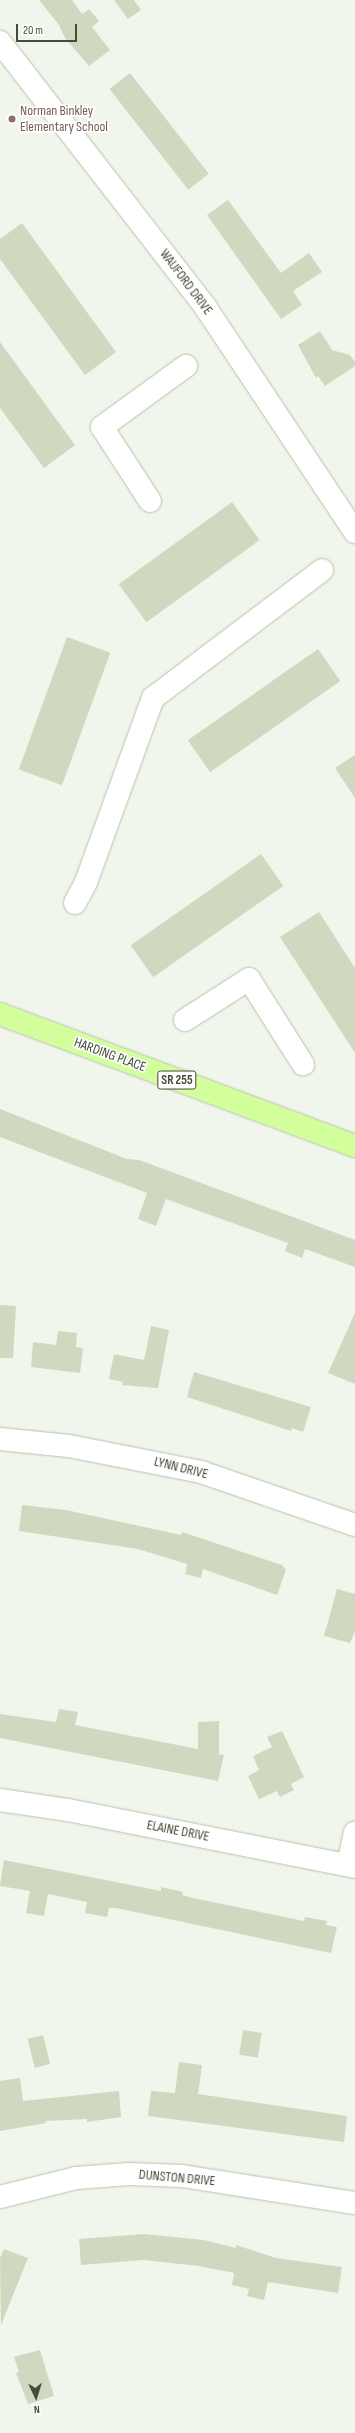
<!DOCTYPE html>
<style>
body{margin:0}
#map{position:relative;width:355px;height:2433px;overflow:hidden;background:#f1f6ec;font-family:"Sofia Sans Condensed",sans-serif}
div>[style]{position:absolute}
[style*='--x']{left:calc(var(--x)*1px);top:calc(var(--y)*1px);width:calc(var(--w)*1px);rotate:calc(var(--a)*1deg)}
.building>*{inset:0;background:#d0d8c0;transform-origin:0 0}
.roads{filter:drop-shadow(0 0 1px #bac2ad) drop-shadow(0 0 1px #bac2ad)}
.minor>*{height:22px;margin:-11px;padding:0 11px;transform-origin:11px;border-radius:11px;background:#fff}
.major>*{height:22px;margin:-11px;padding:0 11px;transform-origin:11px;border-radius:11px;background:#d2ff9c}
.dots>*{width:11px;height:11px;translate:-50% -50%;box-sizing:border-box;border:2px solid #fff;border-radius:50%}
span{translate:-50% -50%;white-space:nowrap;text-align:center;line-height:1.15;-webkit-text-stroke:3.5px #fff;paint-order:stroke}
.shield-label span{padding:1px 3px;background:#fff;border:1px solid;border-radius:3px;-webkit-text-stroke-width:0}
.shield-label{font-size:13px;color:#454b38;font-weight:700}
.education-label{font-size:14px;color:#785e54}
.left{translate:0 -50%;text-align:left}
.street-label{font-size:14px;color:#454b38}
.north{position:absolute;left:16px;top:2377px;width:40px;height:40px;-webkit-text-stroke:3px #fff;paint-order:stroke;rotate:176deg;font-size:11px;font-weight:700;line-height:16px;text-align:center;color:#454b38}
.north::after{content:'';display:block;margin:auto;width:14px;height:18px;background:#454b38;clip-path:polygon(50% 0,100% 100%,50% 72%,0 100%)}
.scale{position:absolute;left:16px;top:24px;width:61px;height:18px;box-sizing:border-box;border:2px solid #454b38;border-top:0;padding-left:5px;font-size:12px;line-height:14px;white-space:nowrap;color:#454b38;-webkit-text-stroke:3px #fff;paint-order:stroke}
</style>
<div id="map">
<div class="building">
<i style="clip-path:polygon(39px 0,72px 0,82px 14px,89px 9px,99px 21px,92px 27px,110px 50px,89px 66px,65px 38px,59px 25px)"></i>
<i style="clip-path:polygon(114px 0,134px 0,141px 10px,128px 19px)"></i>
<i style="left:130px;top:73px;width:128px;height:26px;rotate:52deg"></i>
<i style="clip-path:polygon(228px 200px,281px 273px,309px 253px,322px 272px,293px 291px,302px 305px,281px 319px,207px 215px)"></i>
<i style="clip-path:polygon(22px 223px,116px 352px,85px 375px,0 259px,0 239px)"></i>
<i style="clip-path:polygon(320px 331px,332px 350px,350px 355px,355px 362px,355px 366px,325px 386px,318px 376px,316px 378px,298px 345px)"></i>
<i style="clip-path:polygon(0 342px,75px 445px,44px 468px,0 408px)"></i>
<i style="left:232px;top:502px;width:47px;height:140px;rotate:54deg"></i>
<i style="left:67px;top:637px;width:46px;height:141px;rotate:20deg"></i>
<i style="left:318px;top:649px;width:39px;height:159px;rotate:55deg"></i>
<i style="clip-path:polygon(355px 755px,355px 798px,335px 768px)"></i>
<i style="left:261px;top:854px;width:39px;height:159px;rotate:55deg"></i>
<i style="clip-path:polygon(319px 912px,355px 968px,355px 1053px,280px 937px)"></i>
<i style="clip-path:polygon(0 1109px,127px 1159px,139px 1160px,355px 1240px,355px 1267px,305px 1249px,302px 1258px,285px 1251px,288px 1243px,166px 1199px,156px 1226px,138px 1219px,147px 1193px,0 1137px)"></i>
<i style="clip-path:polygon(0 1305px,16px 1306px,13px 1358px,0 1358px)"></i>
<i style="clip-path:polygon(355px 1313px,355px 1384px,328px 1373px)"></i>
<i style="clip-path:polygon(151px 1326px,169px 1330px,158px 1388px,122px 1385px,123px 1382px,109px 1379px,114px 1354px,144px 1360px)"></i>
<i style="clip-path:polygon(58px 1331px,77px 1333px,76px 1347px,83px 1348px,80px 1373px,31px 1367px,33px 1342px,56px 1345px)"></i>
<i style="clip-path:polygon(194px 1372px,311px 1407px,303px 1432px,292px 1428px,291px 1431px,187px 1397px)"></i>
<i style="clip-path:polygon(22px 1505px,66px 1510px,181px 1535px,182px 1532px,282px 1565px,286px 1570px,277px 1595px,203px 1569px,201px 1578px,185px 1574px,187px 1564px,138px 1549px,19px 1531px)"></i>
<i style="clip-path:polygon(337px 1589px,355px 1594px,355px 1631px,350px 1643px,324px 1636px)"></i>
<i style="clip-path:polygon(59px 1709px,78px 1712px,75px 1725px,198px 1749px,198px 1722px,219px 1721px,219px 1754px,224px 1755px,218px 1781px,0 1738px,0 1714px,56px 1722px)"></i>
<i style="clip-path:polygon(282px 1731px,304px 1777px,291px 1784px,294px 1790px,280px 1797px,277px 1791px,259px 1799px,248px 1776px,259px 1770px,253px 1756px,272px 1747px,267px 1737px)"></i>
<i style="clip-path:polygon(4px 1860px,161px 1891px,161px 1887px,183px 1892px,182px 1895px,193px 1898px,304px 1921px,305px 1917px,327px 1921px,326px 1925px,337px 1927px,331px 1953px,116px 1908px,109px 1908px,107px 1917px,85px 1913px,87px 1902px,48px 1894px,44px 1916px,26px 1913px,30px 1891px,0 1886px)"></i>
<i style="left:243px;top:2030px;width:19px;height:25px;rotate:9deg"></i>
<i style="left:43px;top:2035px;width:30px;height:16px;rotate:76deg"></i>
<i style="clip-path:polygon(179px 2062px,202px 2065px,198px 2094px,347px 2116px,344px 2142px,148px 2116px,151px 2091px,175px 2093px)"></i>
<i style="clip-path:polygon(20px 2078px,23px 2101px,119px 2091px,121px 2117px,87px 2122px,87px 2119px,46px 2121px,46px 2123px,0 2131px,0 2081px)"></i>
<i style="clip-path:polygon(144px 2234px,204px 2240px,236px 2248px,236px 2245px,276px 2258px,342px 2267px,338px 2293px,268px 2282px,264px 2300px,247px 2296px,249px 2289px,232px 2285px,234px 2273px,199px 2266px,143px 2260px,81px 2265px,79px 2239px)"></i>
<i style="clip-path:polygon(4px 2249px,28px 2258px,1px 2325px,0 2258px)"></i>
<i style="clip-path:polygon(40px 2350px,54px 2396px,28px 2404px,16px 2373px,19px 2372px,14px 2357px)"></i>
</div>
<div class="roads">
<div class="minor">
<i style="--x:0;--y:42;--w:336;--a:52.2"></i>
<i style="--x:206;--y:308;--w:269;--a:56.4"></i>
<i style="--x:150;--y:501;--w:88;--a:-123"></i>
<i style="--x:102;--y:427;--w:104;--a:-36"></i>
<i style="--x:75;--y:903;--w:24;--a:-62"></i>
<i style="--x:86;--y:882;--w:196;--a:-70"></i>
<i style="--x:153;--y:698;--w:212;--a:-37.1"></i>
<i style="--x:185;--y:1020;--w:76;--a:-32.6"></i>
<i style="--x:249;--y:979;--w:101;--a:57.6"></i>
<i style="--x:0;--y:1439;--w:69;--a:5.8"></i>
<i style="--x:69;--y:1446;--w:135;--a:11.1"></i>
<i style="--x:201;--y:1472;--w:163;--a:19"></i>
<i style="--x:0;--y:1800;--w:69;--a:8.4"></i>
<i style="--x:68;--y:1810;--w:293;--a:11.2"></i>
<i style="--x:348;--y:1865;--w:33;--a:-78"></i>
<i style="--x:0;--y:2197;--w:78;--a:-14"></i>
<i style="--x:76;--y:2178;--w:53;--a:-4.3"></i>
<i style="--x:129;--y:2174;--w:53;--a:2.2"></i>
<i style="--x:182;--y:2176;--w:175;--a:8.9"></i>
</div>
<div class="major">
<i style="--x:0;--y:1014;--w:379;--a:20.4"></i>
</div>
</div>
<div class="dots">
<i style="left:12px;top:119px;background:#8d6e63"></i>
</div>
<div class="shield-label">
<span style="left:177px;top:1080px">SR 255</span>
</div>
<div class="education-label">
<span class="left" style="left:20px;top:119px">Norman Binkley<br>Elementary School</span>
</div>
<div class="street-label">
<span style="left:186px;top:282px;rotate:53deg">WAUFORD DRIVE</span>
<span style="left:110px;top:1055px;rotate:20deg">HARDING PLACE</span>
<span style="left:181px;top:1468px;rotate:14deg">LYNN DRIVE</span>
<span style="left:178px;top:1831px;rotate:11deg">ELAINE DRIVE</span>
<span style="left:177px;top:2178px;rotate:5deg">DUNSTON DRIVE</span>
</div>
<div class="north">N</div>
<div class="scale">20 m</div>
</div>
